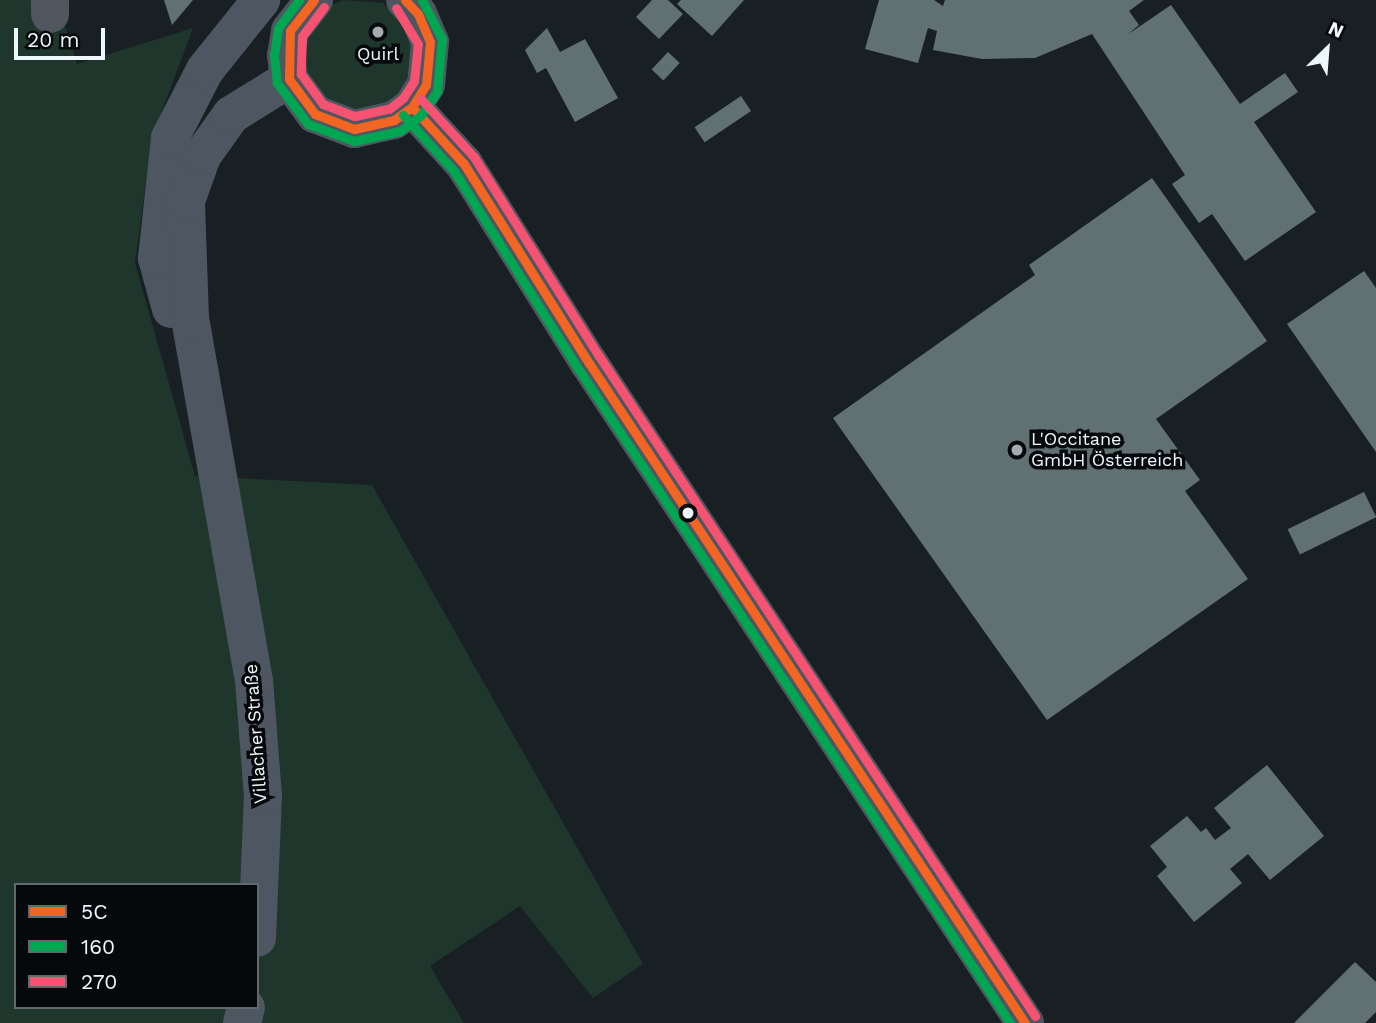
<!DOCTYPE html>
<meta charset="utf-8">
<style>
body{margin:0}
#map{position:relative;width:1376px;height:1023px;overflow:hidden;background:#182023;font-family:"Work Sans",sans-serif}
div>[style]{position:absolute}
[style*='--x']{left:calc(var(--x)*1px);top:calc(var(--y)*1px);width:calc(var(--w)*1px);rotate:calc(var(--a)*1deg)}
.green>*{inset:0;background:#1e362c}
.building>*{inset:0;background:#617172;transform-origin:0 0}
.minor>*{height:38px;margin:-19px;padding:0 19px;transform-origin:19px;border-radius:19px;background:#4f565e}
.major>*{height:38px;margin:-19px;padding:0 19px;transform-origin:19px;border-radius:19px;background:#4e5661}
.bus-1>*{height:9px;margin:-4.5px;padding:0 4.5px;transform-origin:4.5px;border-radius:4.5px;background:#f26522}
.bus-2>*{height:9px;margin:-4.5px;padding:0 4.5px;transform-origin:4.5px;border-radius:4.5px;background:#00a651}
.bus-3>*{height:9px;margin:-4.5px;padding:0 4.5px;transform-origin:4.5px;border-radius:4.5px;background:#f65372}
.dots>*{width:19px;height:19px;translate:-50% -50%;box-sizing:border-box;border:4px solid #05090c;border-radius:50%}
span{translate:-50% -50%;white-space:nowrap;text-align:center;line-height:1.15;-webkit-text-stroke:7px #05090c;paint-order:stroke}
.poi-label{font-size:18px;color:#eef7fb}
.left{translate:0 -50%;text-align:left}
.street-label{font-size:18px;color:#eef7fb}
.legend{position:absolute;left:14px;top:883px;width:245px;height:126px;box-sizing:border-box;background:#05090c;border:2px solid #62686c;margin:0;padding:9px 12px;list-style:none;font-size:21px;color:#eef7fb}
.legend li{display:flex;align-items:center;gap:14px;height:35px}
.legend b{width:35px;border:2px solid #62686c}
.north{position:absolute;left:1292px;top:14px;width:70px;height:70px;-webkit-text-stroke:5px #05090c;paint-order:stroke;rotate:25deg;font-size:19px;font-weight:700;line-height:28px;text-align:center;color:#eef7fb}
.north::after{content:'';display:block;margin:auto;width:24px;height:32px;background:#eef7fb;clip-path:polygon(50% 0,100% 100%,50% 72%,0 100%)}
.scale{position:absolute;left:14px;top:28px;width:91px;height:32px;box-sizing:border-box;border:4px solid #eef7fb;border-top:0;padding-left:9px;font-size:21px;line-height:24px;white-space:nowrap;color:#eef7fb;-webkit-text-stroke:5px #05090c;paint-order:stroke}
</style>
<div id="map">
<div class="green">
<i style="clip-path:polygon(evenodd,0 0,57px 0,77px 64px,193px 28px,152px 138px,135px 263px,195px 476px,372px 485px,643px 964px,593px 998px,520px 906px,430px 966px,464px 1023px,0 1023px,0 0,16px 885px,257px 885px,257px 1007px,16px 1007px,16px 885px)"></i>
<i style="clip-path:polygon(344px 0,383px 3px,412px 31px,406px 94px,357px 117px,310px 89px,301px 48px,331px 5px)"></i>
</div>
<div class="building">
<i style="clip-path:polygon(164px 0,193px 0,172px 25px)"></i>
<i style="clip-path:polygon(652px 0,668px 0,683px 14px,659px 39px,636px 17px)"></i>
<i style="clip-path:polygon(681px 0,744px 0,712px 36px,677px 4px)"></i>
<i style="clip-path:polygon(879px 0,934px 0,943px 6px,945px 0,1144px 0,1129px 11px,1139px 25px,1127px 35px,1171px 5px,1240px 104px,1285px 73px,1298px 92px,1254px 122px,1316px 212px,1245px 261px,1212px 214px,1199px 223px,1172px 184px,1185px 175px,1092px 34px,1035px 58px,982px 59px,933px 50px,937px 31px,928px 28px,918px 63px,865px 49px)"></i>
<i style="clip-path:polygon(547px 28px,560px 52px,585px 39px,618px 98px,575px 122px,546px 68px,537px 73px,525px 50px)"></i>
<i style="left:668px;top:52px;width:16px;height:24px;rotate:43deg"></i>
<i style="left:741px;top:96px;width:18px;height:56px;rotate:56deg"></i>
<i style="clip-path:polygon(1152px 178px,1267px 341px,1156px 419px,1200px 480px,1185px 491px,1248px 579px,1047px 720px,833px 418px,1035px 275px,1029px 265px)"></i>
<i style="clip-path:polygon(1364px 271px,1376px 288px,1376px 452px,1287px 324px)"></i>
<i style="left:1364px;top:492px;width:28px;height:85px;rotate:64deg"></i>
<i style="clip-path:polygon(1267px 765px,1324px 836px,1270px 880px,1248px 854px,1230px 869px,1242px 883px,1194px 922px,1157px 876px,1167px 867px,1150px 846px,1187px 816px,1201px 832px,1206px 828px,1215px 840px,1231px 828px,1214px 808px)"></i>
<i style="clip-path:polygon(1355px 962px,1376px 982px,1376px 1012px,1365px 1023px,1294px 1023px)"></i>
</div>
<div class="minor">
<i style="--x:50;--y:14;--w:14;--a:-90"></i>
</div>
<div class="major">
<i style="--x:314;--y:0;--w:39;--a:128"></i>
<i style="--x:290;--y:31;--w:24;--a:99"></i>
<i style="--x:286;--y:55;--w:24;--a:83"></i>
<i style="--x:289;--y:79;--w:44;--a:53.4"></i>
<i style="--x:315;--y:114;--w:42;--a:21"></i>
<i style="--x:354;--y:129;--w:41;--a:-12.7"></i>
<i style="--x:394;--y:120;--w:22;--a:-36"></i>
<i style="--x:412;--y:107;--w:26;--a:-58"></i>
<i style="--x:426;--y:85;--w:43;--a:-84.7"></i>
<i style="--x:430;--y:42;--w:30;--a:-113"></i>
<i style="--x:418;--y:14;--w:19;--a:-133"></i>
<i style="--x:412;--y:107;--w:77;--a:47.6"></i>
<i style="--x:464;--y:164;--w:235;--a:57.9"></i>
<i style="--x:589;--y:363;--w:791;--a:56.55"></i>
<i style="--x:171;--y:309;--w:53;--a:-105.4"></i>
<i style="--x:157;--y:258;--w:121;--a:-83.8"></i>
<i style="--x:170;--y:138;--w:76;--a:-62.8"></i>
<i style="--x:205;--y:70;--w:90;--a:-51.3"></i>
<i style="--x:257;--y:938;--w:141;--a:-87.6"></i>
<i style="--x:263;--y:797;--w:116;--a:-94.4"></i>
<i style="--x:254;--y:681;--w:369;--a:-100"></i>
<i style="--x:190;--y:318;--w:117;--a:-92"></i>
<i style="--x:186;--y:201;--w:48;--a:-70.4"></i>
<i style="--x:202;--y:156;--w:50;--a:-54.7"></i>
<i style="--x:231;--y:115;--w:68;--a:-31.8"></i>
<i style="--x:242;--y:1023;--w:16;--a:-76"></i>
</div>
<div class="bus-1">
<i style="--x:314;--y:0;--w:39;--a:128"></i>
<i style="--x:290;--y:31;--w:48;--a:91.2"></i>
<i style="--x:289;--y:79;--w:44;--a:53.4"></i>
<i style="--x:315;--y:114;--w:42;--a:21"></i>
<i style="--x:354;--y:129;--w:41;--a:-12.7"></i>
<i style="--x:394;--y:120;--w:22;--a:-36"></i>
<i style="--x:412;--y:107;--w:26;--a:-58"></i>
<i style="--x:426;--y:85;--w:43;--a:-84.7"></i>
<i style="--x:430;--y:42;--w:30;--a:-113"></i>
<i style="--x:418;--y:14;--w:19;--a:-133"></i>
<i style="--x:412;--y:107;--w:77;--a:47.6"></i>
<i style="--x:464;--y:164;--w:235;--a:57.9"></i>
<i style="--x:589;--y:363;--w:791;--a:56.55"></i>
</div>
<div class="bus-2">
<i style="--x:299;--y:0;--w:35;--a:127"></i>
<i style="--x:278;--y:28;--w:27;--a:98"></i>
<i style="--x:274;--y:55;--w:28;--a:84"></i>
<i style="--x:277;--y:83;--w:51;--a:52.9"></i>
<i style="--x:308;--y:124;--w:49;--a:20.3"></i>
<i style="--x:354;--y:141;--w:47;--a:-12.3"></i>
<i style="--x:400;--y:131;--w:26;--a:-37"></i>
<i style="--x:421;--y:115;--w:29;--a:-56"></i>
<i style="--x:437;--y:91;--w:52;--a:-84.5"></i>
<i style="--x:442;--y:39;--w:44;--a:-117.1"></i>
<i style="--x:403;--y:115;--w:76;--a:47.7"></i>
<i style="--x:454;--y:171;--w:235;--a:57.9"></i>
<i style="--x:579;--y:370;--w:782;--a:56.57"></i>
</div>
<div class="bus-3">
<i style="--x:324;--y:7;--w:36;--a:127"></i>
<i style="--x:302;--y:36;--w:38;--a:92"></i>
<i style="--x:301;--y:74;--w:37;--a:54"></i>
<i style="--x:323;--y:104;--w:34;--a:21"></i>
<i style="--x:355;--y:116;--w:35;--a:-12"></i>
<i style="--x:389;--y:109;--w:18;--a:-38"></i>
<i style="--x:403;--y:98;--w:20;--a:-57"></i>
<i style="--x:414;--y:81;--w:37;--a:-84"></i>
<i style="--x:418;--y:44;--w:42;--a:-121.4"></i>
<i style="--x:421;--y:99;--w:79;--a:47.6"></i>
<i style="--x:474;--y:157;--w:235;--a:57.9"></i>
<i style="--x:599;--y:356;--w:791;--a:56.55"></i>
</div>
<div class="dots">
<i style="left:378px;top:32px;background:#a3acaf"></i>
<i style="left:1017px;top:450px;background:#a3acaf"></i>
<i style="left:688px;top:513px;background:#eef7fb"></i>
</div>
<div class="poi-label">
<span style="left:378px;top:54px">Quirl</span>
<span class="left" style="left:1031px;top:450px">L'Occitane<br>GmbH Österreich</span>
</div>
<div class="street-label">
<span style="left:256px;top:734px;rotate:-94deg">Villacher Straße</span>
</div>
<ul class="legend">
<li><b style="height:9px;background:#f26522"></b>5C</li>
<li><b style="height:9px;background:#00a651"></b>160</li>
<li><b style="height:9px;background:#f65372"></b>270</li>
</ul>
<div class="north">N</div>
<div class="scale">20 m</div>
</div>
